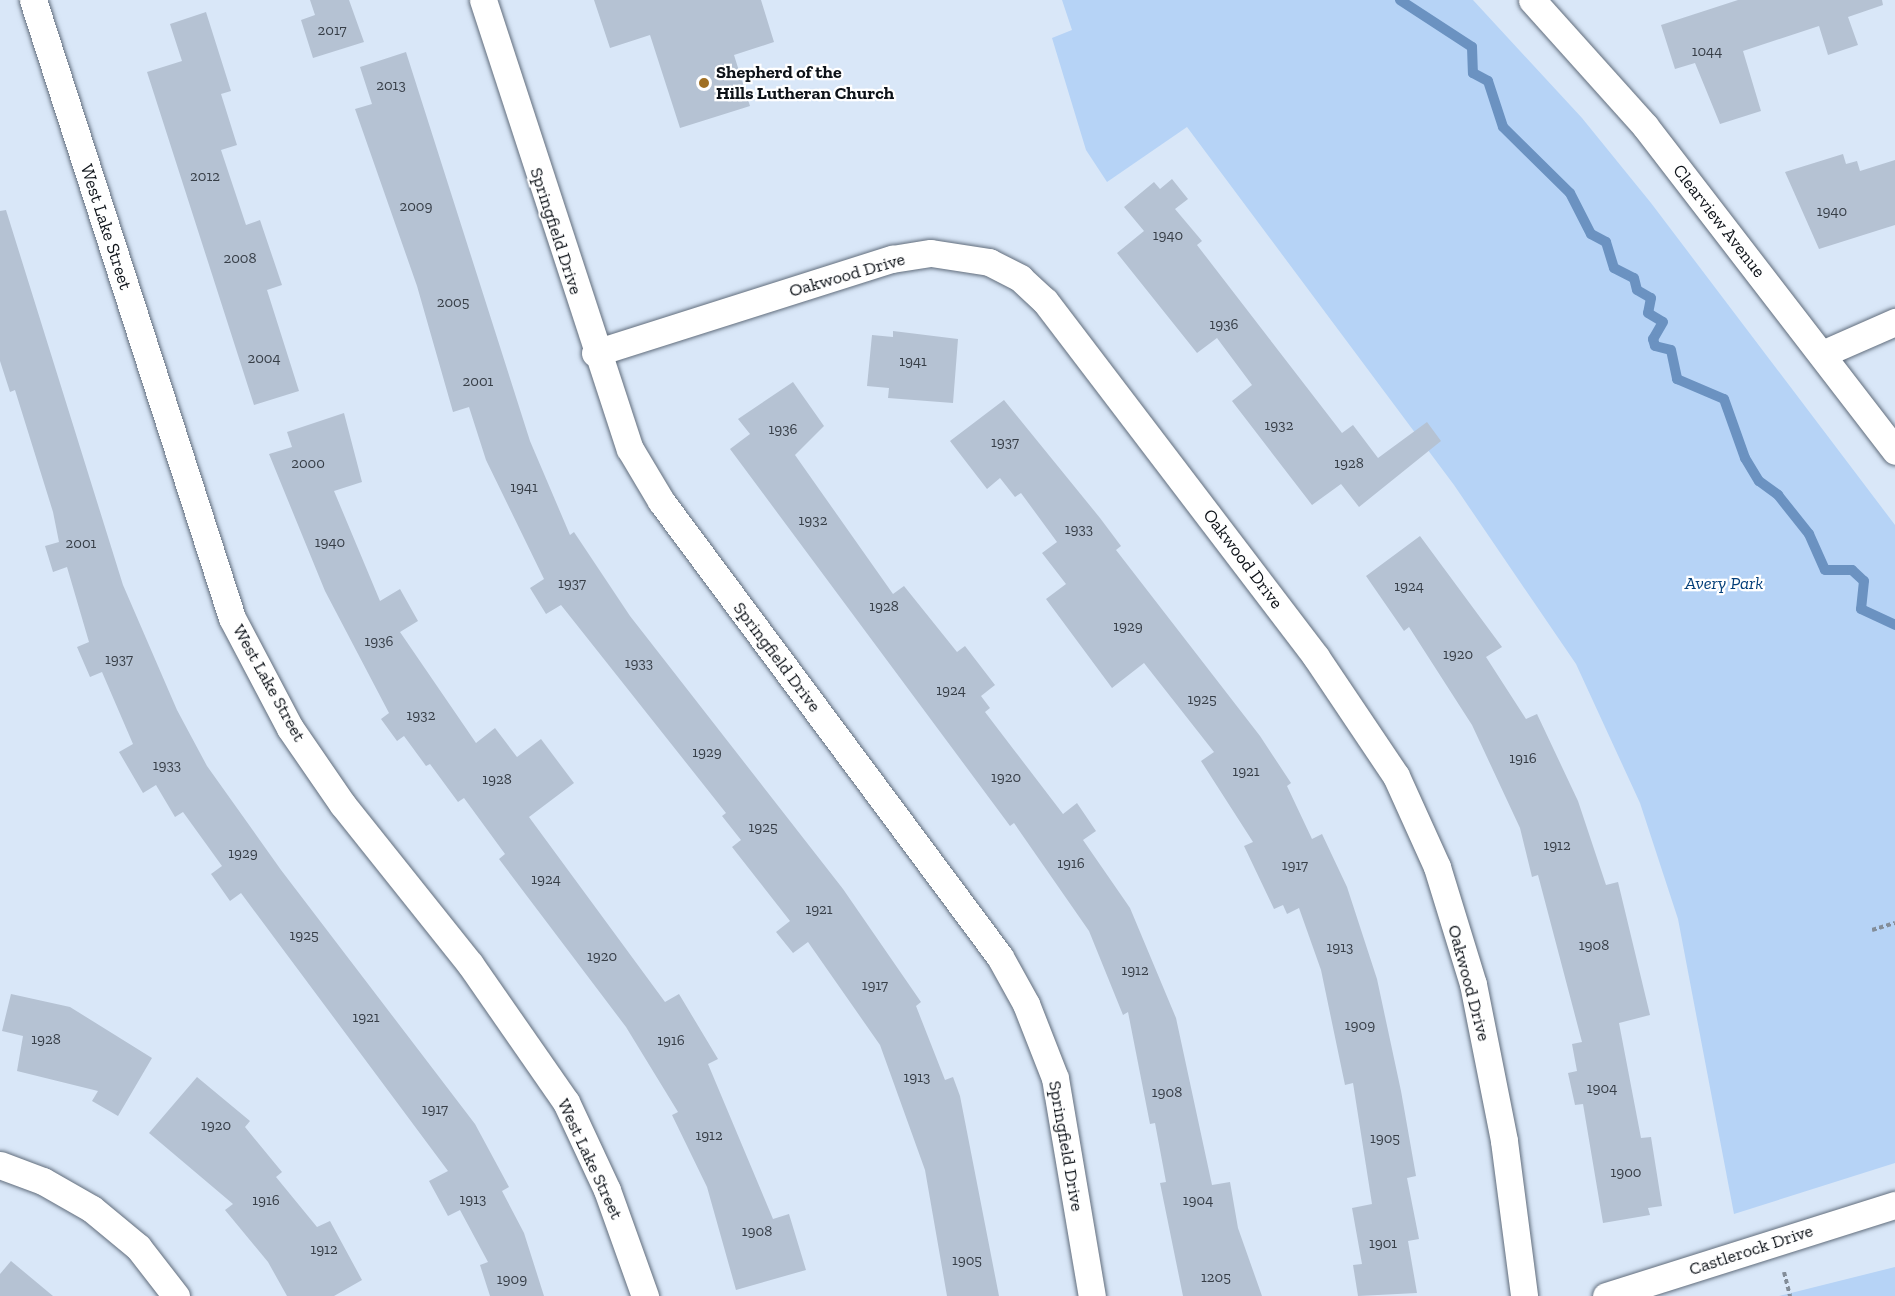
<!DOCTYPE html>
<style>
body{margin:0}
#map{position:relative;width:1895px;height:1296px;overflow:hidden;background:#d9e7f8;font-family:"Zilla Slab",serif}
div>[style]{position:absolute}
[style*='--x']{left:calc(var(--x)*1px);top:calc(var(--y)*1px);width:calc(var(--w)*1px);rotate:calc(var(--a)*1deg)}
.green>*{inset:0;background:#b6d3f6}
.stream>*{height:10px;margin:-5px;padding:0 5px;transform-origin:5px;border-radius:5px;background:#6b92c1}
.building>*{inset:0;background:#b5c2d3}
.path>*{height:4px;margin-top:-2px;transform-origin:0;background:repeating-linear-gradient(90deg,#838d99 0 4.5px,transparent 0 7.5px)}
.roads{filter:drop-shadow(0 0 2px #616d7c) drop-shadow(0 0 2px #616d7c)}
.minor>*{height:27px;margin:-13.5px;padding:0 13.5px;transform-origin:13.5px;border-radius:13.5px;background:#fff}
.dots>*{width:16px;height:16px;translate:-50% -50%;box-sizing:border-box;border:3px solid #fff;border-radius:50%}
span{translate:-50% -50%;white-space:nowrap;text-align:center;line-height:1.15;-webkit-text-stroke:4.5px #fff;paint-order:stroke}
.number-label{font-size:15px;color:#373e47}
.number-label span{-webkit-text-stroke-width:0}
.poi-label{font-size:18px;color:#0d1218;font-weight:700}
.left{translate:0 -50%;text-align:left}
.street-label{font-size:18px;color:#0d1218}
.park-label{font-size:18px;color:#043f79;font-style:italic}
</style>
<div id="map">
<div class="green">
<i style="clip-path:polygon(1062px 0,1473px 0,1582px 118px,1651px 203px,1895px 525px,1895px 1163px,1734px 1214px,1678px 919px,1640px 803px,1576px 664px,1454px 485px,1187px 127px,1107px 182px,1086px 150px,1052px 38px,1072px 30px)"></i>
<i style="clip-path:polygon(1895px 1267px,1895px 1296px,1779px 1296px)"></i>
</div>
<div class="stream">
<i style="--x:1400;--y:0;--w:86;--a:33.1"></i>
<i style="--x:1472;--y:47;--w:26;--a:88"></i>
<i style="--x:1473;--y:73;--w:17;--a:28"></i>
<i style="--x:1488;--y:81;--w:48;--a:71.9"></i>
<i style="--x:1503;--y:127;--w:94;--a:44.6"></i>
<i style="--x:1570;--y:193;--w:46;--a:62.9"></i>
<i style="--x:1591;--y:234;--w:17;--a:28"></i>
<i style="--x:1606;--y:242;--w:27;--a:73"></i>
<i style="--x:1614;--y:268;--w:22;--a:27"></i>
<i style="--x:1634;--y:278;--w:12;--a:76"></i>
<i style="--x:1637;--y:290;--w:16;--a:30"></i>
<i style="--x:1651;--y:298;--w:15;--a:101"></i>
<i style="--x:1648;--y:313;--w:17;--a:31"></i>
<i style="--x:1663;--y:322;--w:20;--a:120"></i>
<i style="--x:1653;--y:339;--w:7;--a:74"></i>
<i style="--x:1655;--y:346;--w:16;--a:14"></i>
<i style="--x:1671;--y:350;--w:30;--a:78"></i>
<i style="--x:1677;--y:379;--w:51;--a:23.1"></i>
<i style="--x:1724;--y:399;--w:63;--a:70.4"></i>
<i style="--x:1745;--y:458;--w:27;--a:59"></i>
<i style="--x:1759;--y:481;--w:24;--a:36"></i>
<i style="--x:1778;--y:495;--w:50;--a:51.5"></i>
<i style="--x:1809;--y:534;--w:39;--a:66"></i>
<i style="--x:1825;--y:570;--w:27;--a:0"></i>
<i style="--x:1852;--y:570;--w:16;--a:43"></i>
<i style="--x:1864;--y:581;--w:28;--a:96"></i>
<i style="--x:1861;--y:609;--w:38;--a:25"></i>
</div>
<div class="building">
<i style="clip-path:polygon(310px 0,349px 0,364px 42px,313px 58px,301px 20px,315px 15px)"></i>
<i style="clip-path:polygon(594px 0,761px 0,774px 42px,734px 55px,750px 106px,680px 128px,650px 35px,610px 48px)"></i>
<i style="clip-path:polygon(1738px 0,1882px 0,1883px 5px,1848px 17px,1858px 45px,1828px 55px,1819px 26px,1743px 51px,1761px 111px,1720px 124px,1695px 63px,1675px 69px,1661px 25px)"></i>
<i style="clip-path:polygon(206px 12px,231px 91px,221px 94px,237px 145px,221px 150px,246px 225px,260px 220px,282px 285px,267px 290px,299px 391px,254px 405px,147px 72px,182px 61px,170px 24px)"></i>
<i style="clip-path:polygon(406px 52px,530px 441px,570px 535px,574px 532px,630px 616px,843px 889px,921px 1002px,916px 1006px,945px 1080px,953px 1077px,960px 1096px,999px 1296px,947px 1296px,925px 1170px,880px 1045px,808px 942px,793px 953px,776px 932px,790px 921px,732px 847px,741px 840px,722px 816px,726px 813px,561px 605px,546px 614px,530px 588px,544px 579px,486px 460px,469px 407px,453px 412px,417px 286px,355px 109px,372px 104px,360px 67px)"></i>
<i style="clip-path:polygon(1843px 154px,1846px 164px,1857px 161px,1860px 171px,1895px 160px,1895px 225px,1819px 249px,1785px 172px)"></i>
<i style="clip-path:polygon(1172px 179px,1188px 199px,1175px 209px,1202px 241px,1197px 245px,1342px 433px,1353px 425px,1378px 458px,1427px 422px,1441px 441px,1359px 507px,1341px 484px,1312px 505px,1232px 401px,1252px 385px,1217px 338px,1197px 353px,1117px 253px,1144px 231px,1124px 207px,1154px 182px,1160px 189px)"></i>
<i style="clip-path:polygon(6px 210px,123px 585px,177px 710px,207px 766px,281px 870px,475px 1124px,509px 1187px,502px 1191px,524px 1233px,544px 1296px,490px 1296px,480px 1265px,488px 1262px,460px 1210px,448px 1216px,429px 1181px,448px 1171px,241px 893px,230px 901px,211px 874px,222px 866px,183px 812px,175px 817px,156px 785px,143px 793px,119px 752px,133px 744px,102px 672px,90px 677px,77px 647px,89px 642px,67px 567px,53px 572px,45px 546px,59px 542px,53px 512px,15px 390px,10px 392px,0 361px,0 211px)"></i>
<i style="clip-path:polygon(893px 331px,958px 339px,953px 403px,888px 398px,889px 388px,867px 386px,872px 335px,893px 337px)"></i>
<i style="clip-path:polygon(793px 382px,824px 426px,795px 455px,893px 594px,904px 586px,957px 652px,965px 646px,995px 685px,981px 696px,990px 708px,985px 712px,1063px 814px,1077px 803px,1096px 831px,1083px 840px,1130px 908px,1176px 1018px,1212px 1185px,1230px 1182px,1238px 1228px,1262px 1296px,1183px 1296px,1160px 1183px,1166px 1182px,1155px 1123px,1150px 1124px,1128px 1012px,1123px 1015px,1089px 931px,1014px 823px,1010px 826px,730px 449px,750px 434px,738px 419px)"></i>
<i style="clip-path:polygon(1004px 400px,1100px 518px,1121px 546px,1116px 550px,1260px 736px,1291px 783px,1287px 786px,1312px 839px,1322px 834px,1347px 887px,1377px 979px,1401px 1091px,1416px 1176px,1407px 1178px,1419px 1239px,1408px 1241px,1417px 1293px,1358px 1296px,1353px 1265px,1362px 1264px,1352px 1208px,1372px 1204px,1353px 1083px,1345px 1085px,1321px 970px,1299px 908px,1287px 914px,1283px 905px,1274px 909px,1244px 846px,1253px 842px,1201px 761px,1214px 752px,1144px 663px,1112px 688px,1046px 599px,1066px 584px,1042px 553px,1057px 542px,1021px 493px,1015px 497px,1000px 478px,987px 489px,950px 441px)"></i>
<i style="clip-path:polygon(344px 413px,362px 482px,334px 491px,380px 601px,400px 589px,418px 621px,400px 632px,476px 743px,495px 728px,517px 757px,541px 739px,574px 783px,529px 817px,665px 1002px,679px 994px,718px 1059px,708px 1064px,773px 1219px,789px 1214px,806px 1270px,736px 1290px,707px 1187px,672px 1115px,678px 1112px,626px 1027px,499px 859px,505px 854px,464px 798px,458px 802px,430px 764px,426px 766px,404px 736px,397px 741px,381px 719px,389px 713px,325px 591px,269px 454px,292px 447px,287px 432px)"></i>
<i style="clip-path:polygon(1420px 536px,1502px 647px,1486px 657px,1526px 719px,1537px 714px,1578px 801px,1606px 885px,1618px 882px,1650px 1015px,1619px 1023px,1641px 1138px,1651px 1137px,1662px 1206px,1648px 1208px,1650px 1215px,1603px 1223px,1583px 1104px,1575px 1105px,1568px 1073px,1577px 1071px,1572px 1044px,1582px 1042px,1538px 875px,1532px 877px,1520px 828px,1472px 725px,1409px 627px,1404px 631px,1366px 576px)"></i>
<i style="clip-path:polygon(11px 994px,70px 1007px,152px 1058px,118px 1116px,92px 1101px,98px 1091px,17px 1071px,23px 1036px,2px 1031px)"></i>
<i style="clip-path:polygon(197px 1077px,250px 1121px,245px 1127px,282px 1172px,276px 1177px,317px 1227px,330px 1221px,362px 1280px,334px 1296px,287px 1296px,268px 1262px,225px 1210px,233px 1204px,149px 1133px)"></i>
<i style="clip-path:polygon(11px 1261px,53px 1296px,0 1296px,0 1274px)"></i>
</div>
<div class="path">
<i style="--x:1872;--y:930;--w:24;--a:-17"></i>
<i style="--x:1784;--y:1272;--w:25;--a:76"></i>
</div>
<div class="roads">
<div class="minor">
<i style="--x:33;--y:0;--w:649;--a:72.15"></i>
<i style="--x:232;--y:618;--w:124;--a:62.2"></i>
<i style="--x:290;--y:728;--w:93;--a:55.5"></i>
<i style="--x:343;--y:805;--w:203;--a:51.4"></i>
<i style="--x:470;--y:964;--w:168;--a:55.2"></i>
<i style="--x:566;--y:1102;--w:97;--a:65"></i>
<i style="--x:607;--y:1190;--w:113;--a:70.3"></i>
<i style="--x:483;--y:0;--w:472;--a:71.9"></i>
<i style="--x:630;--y:449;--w:61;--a:59.2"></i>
<i style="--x:661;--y:501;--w:568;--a:53.37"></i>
<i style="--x:1000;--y:957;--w:54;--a:61"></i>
<i style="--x:1026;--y:1004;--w:79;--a:68.6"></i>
<i style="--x:1055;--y:1078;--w:221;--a:80.4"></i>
<i style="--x:1532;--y:0;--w:169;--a:48.1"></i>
<i style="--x:1645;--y:126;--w:410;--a:52.4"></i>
<i style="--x:595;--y:353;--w:312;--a:-17.6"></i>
<i style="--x:892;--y:259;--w:39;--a:-9"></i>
<i style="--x:931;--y:253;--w:59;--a:8.8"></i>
<i style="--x:989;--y:262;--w:35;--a:27"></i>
<i style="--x:1020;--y:278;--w:34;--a:43"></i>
<i style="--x:1045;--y:301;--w:447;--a:52.7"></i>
<i style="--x:1316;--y:657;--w:143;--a:56.1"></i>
<i style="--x:1396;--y:776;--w:100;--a:65.7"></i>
<i style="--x:1437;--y:867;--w:122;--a:72.9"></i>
<i style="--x:1473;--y:984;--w:160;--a:78.8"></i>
<i style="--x:1504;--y:1141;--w:156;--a:82.6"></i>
<i style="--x:1822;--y:354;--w:80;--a:-23.7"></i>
<i style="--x:0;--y:1165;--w:46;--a:20.4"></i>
<i style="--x:43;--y:1181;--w:56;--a:29.7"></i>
<i style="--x:92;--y:1209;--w:60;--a:39.6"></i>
<i style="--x:138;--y:1247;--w:62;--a:52.2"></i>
<i style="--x:1606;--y:1296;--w:303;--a:-17.5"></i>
</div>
</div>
<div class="dots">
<i style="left:704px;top:83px;background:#a06f23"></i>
</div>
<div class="number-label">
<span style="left:332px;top:31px">2017</span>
<span style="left:1707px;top:52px">1044</span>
<span style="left:391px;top:86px">2013</span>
<span style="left:205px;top:177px">2012</span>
<span style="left:416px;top:207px">2009</span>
<span style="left:1832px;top:212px">1940</span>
<span style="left:1168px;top:236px">1940</span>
<span style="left:240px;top:259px">2008</span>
<span style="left:453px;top:303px">2005</span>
<span style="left:1224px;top:325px">1936</span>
<span style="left:264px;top:359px">2004</span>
<span style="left:913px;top:362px">1941</span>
<span style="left:478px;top:382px">2001</span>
<span style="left:1279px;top:426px">1932</span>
<span style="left:783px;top:430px">1936</span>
<span style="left:1005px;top:443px">1937</span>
<span style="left:308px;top:464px">2000</span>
<span style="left:1349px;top:464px">1928</span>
<span style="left:524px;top:488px">1941</span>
<span style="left:813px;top:521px">1932</span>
<span style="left:1079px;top:530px">1933</span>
<span style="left:330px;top:543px">1940</span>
<span style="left:81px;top:544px">2001</span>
<span style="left:572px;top:584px">1937</span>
<span style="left:1409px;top:587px">1924</span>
<span style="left:884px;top:607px">1928</span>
<span style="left:1128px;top:627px">1929</span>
<span style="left:379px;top:642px">1936</span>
<span style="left:1458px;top:655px">1920</span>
<span style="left:119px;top:660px">1937</span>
<span style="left:639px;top:664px">1933</span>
<span style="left:951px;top:691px">1924</span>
<span style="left:1202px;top:700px">1925</span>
<span style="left:421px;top:716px">1932</span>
<span style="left:707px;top:753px">1929</span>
<span style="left:1523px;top:759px">1916</span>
<span style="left:167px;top:766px">1933</span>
<span style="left:1246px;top:772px">1921</span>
<span style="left:1006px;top:778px">1920</span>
<span style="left:497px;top:780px">1928</span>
<span style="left:763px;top:828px">1925</span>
<span style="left:1557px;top:846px">1912</span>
<span style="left:243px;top:854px">1929</span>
<span style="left:1071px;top:864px">1916</span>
<span style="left:1295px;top:866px">1917</span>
<span style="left:546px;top:880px">1924</span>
<span style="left:819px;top:910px">1921</span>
<span style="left:304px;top:936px">1925</span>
<span style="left:1594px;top:946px">1908</span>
<span style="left:1340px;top:948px">1913</span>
<span style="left:602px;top:957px">1920</span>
<span style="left:1135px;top:971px">1912</span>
<span style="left:875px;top:986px">1917</span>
<span style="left:366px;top:1018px">1921</span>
<span style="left:1360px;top:1026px">1909</span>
<span style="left:46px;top:1040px">1928</span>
<span style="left:671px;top:1041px">1916</span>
<span style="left:917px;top:1078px">1913</span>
<span style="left:1602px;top:1089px">1904</span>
<span style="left:1167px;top:1093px">1908</span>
<span style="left:435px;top:1110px">1917</span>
<span style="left:216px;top:1126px">1920</span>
<span style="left:709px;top:1136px">1912</span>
<span style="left:1385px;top:1139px">1905</span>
<span style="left:1626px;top:1173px">1900</span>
<span style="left:473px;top:1200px">1913</span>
<span style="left:266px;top:1201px">1916</span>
<span style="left:1198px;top:1201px">1904</span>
<span style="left:757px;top:1232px">1908</span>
<span style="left:1383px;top:1244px">1901</span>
<span style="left:324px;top:1250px">1912</span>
<span style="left:967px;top:1261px">1905</span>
<span style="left:1216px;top:1278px">1205</span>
<span style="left:512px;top:1280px">1909</span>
</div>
<div class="poi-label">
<span class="left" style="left:716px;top:83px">Shepherd of the<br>Hills Lutheran Church</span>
</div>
<div class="street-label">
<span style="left:1719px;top:221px;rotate:52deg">Clearview Avenue</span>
<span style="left:106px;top:227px;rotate:72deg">West Lake Street</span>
<span style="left:556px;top:231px;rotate:72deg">Springfield Drive</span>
<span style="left:847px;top:275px;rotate:-16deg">Oakwood Drive</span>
<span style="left:1243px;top:559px;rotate:53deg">Oakwood Drive</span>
<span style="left:777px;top:657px;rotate:53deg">Springfield Drive</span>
<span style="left:269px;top:683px;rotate:61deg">West Lake Street</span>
<span style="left:1469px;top:983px;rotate:75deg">Oakwood Drive</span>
<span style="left:1066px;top:1146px;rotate:80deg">Springfield Drive</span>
<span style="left:590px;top:1159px;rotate:65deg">West Lake Street</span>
<span style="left:1751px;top:1250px;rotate:-18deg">Castlerock Drive</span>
</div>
<div class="park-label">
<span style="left:1724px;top:583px">Avery Park</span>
</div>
</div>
